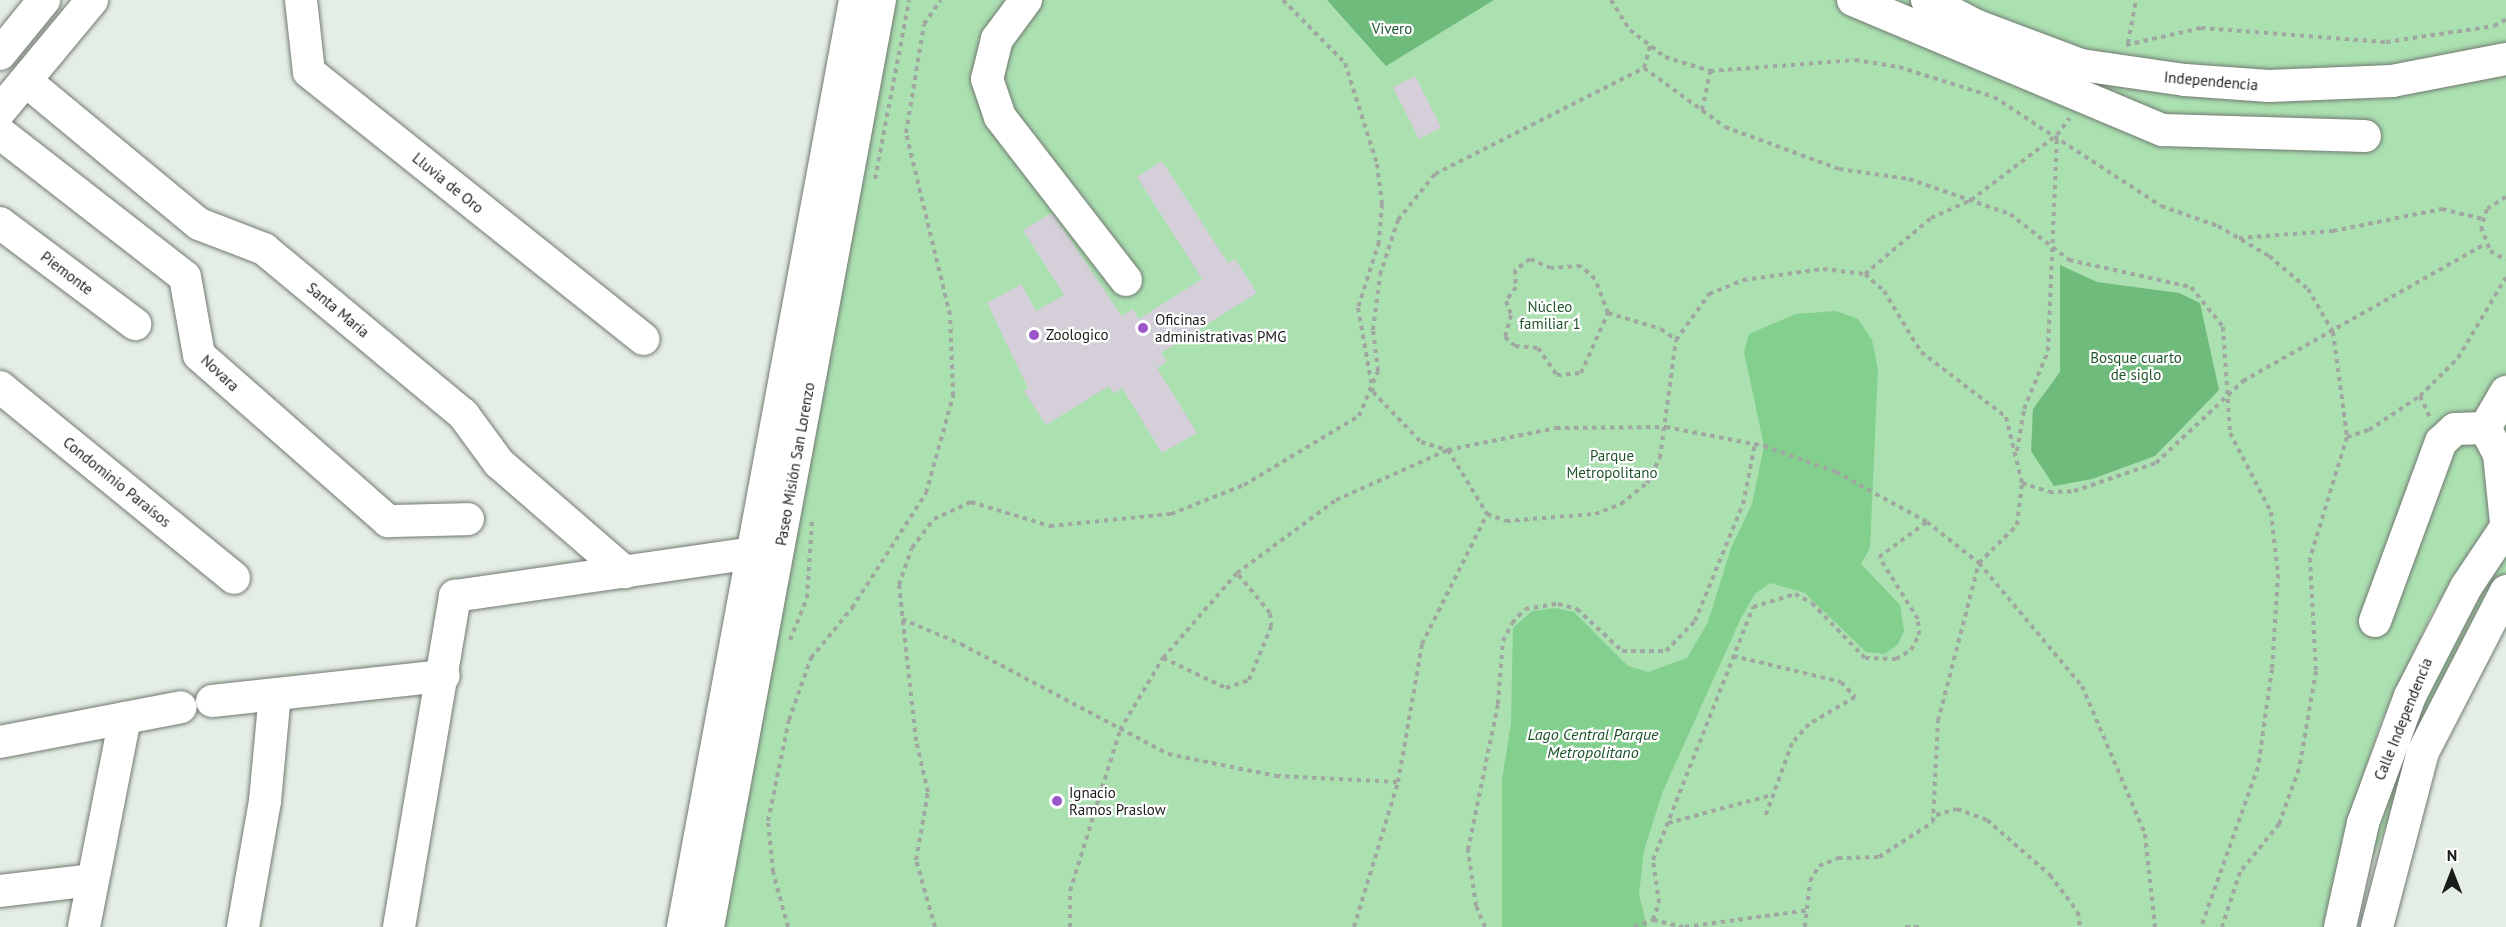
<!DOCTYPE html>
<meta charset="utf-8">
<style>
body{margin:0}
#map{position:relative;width:2506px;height:927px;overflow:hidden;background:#e5eee5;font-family:"PT Sans",sans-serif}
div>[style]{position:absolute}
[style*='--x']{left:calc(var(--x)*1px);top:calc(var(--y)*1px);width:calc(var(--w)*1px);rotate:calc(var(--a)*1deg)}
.green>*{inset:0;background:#abe0b1;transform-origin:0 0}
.forest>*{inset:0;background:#6ebb7b}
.water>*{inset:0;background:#82cf8e}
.building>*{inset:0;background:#d5cfd9;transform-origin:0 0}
.path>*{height:4px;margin-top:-2px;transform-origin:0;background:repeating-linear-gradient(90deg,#a0a7a0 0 4.5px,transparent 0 9px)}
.roads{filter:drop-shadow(0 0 2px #717971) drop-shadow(0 0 2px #717971)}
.minor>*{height:32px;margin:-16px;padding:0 16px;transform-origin:16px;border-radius:16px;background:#fff}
.dots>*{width:16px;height:16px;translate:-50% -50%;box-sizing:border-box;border:3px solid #fff;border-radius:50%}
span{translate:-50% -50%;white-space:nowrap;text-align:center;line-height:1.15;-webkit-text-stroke:4.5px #fff;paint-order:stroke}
.park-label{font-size:15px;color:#20552b}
.street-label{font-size:15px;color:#191d1a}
.poi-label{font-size:15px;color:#191d1a}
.left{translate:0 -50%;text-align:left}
.water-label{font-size:16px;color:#1b5127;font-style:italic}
.north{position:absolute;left:2422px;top:843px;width:60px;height:60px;-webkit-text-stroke:4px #fff;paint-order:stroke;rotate:0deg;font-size:16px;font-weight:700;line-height:24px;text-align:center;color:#191d1a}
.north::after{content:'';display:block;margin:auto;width:21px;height:27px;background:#191d1a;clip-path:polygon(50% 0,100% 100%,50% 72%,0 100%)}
</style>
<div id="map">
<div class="green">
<i style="clip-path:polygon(888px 0,2506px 0,2506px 505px,2433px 611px,2381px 722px,2344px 833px,2326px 927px,718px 927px)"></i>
<i style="clip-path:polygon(2506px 549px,2506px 573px,2476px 620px,2421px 740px,2411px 733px,2465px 614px)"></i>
<i style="left:2395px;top:747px;width:23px;height:187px;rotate:23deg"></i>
</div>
<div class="forest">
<i style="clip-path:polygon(1327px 0,1494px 0,1386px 66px)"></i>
<i style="clip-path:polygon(2060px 265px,2097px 282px,2179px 293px,2200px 303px,2219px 390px,2155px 456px,2092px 479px,2054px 486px,2031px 451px,2033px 409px,2060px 372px)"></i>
</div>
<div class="water">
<i style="clip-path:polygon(1836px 311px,1858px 319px,1872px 340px,1878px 369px,1870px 548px,1861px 564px,1900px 605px,1904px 631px,1898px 644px,1885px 654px,1866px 652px,1805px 593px,1770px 583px,1755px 594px,1741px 618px,1663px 791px,1644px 850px,1639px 894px,1647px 927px,1502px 927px,1502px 780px,1511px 723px,1513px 628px,1532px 611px,1556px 608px,1574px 612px,1628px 666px,1648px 672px,1687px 658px,1708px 622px,1731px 548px,1752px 504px,1764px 446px,1744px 352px,1749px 334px,1796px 314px)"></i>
</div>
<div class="building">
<i style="left:1415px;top:76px;width:58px;height:25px;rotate:63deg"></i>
<i style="clip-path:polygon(1162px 161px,1228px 263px,1235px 259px,1257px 293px,1161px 353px,1167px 362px,1157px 368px,1197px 433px,1162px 453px,1122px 388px,1114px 394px,1109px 386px,1046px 425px,1024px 391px,1028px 388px,987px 303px,1021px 284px,1036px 311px,1064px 295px,1023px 230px,1052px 213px,1122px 316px,1133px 309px,1139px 319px,1202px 279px,1137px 177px)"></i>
</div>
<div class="path">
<i style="--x:1283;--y:0;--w:88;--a:45.5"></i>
<i style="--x:1345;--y:63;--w:106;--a:72.4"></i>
<i style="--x:1377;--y:164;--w:40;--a:82.9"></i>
<i style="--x:1382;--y:204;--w:38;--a:95"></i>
<i style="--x:1379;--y:242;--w:69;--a:107.7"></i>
<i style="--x:1358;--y:308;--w:85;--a:79.9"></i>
<i style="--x:1373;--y:392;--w:69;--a:46.2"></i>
<i style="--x:1421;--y:442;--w:28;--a:17"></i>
<i style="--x:1448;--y:450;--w:75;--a:58.6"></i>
<i style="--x:1487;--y:514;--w:20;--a:20"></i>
<i style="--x:1506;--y:521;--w:89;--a:-4.5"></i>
<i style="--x:1595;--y:514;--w:28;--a:-21"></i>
<i style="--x:1621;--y:504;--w:33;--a:-39"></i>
<i style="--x:1647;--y:483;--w:28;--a:-63"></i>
<i style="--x:1660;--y:458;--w:119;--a:-82.3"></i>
<i style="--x:1676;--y:340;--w:57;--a:-54.3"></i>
<i style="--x:1709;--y:294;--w:37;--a:-22"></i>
<i style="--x:1743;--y:280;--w:81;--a:-7.8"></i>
<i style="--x:1823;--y:269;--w:42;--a:6.8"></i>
<i style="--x:1865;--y:274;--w:25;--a:42"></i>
<i style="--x:1884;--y:291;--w:71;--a:58.8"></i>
<i style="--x:1921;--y:352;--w:107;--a:37.4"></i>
<i style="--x:2006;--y:417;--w:68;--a:76.4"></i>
<i style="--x:2022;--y:483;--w:28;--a:18"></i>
<i style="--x:2049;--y:492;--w:25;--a:-2"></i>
<i style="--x:2074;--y:491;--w:87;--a:-18.9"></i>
<i style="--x:2156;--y:463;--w:120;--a:-43.3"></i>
<i style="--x:2243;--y:381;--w:278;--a:-29.5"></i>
<i style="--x:1611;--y:0;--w:36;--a:58"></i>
<i style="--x:1630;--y:30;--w:44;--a:37.6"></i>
<i style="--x:1665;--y:57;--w:47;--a:17.3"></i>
<i style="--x:1710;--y:71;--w:145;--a:-4.3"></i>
<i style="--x:1855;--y:60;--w:45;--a:9"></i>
<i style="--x:1899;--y:67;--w:100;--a:17.5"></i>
<i style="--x:1994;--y:97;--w:199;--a:33.1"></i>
<i style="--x:2161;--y:206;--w:60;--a:19.3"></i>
<i style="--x:2218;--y:226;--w:59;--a:30.5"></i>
<i style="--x:2269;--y:256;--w:51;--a:40.2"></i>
<i style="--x:2308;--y:289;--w:50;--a:59.8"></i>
<i style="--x:2333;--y:332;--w:106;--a:82.4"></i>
<i style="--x:2347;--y:437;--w:127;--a:107"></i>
<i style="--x:2310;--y:558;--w:113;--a:87"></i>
<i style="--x:2316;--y:671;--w:99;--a:99.8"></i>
<i style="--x:2299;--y:769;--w:59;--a:110"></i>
<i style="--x:2279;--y:824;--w:62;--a:129.1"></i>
<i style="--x:2240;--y:872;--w:58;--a:108.1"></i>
<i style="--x:2128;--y:43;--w:44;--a:-79.5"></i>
<i style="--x:2126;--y:45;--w:77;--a:-12.8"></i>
<i style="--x:2201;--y:28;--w:186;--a:4.3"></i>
<i style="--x:2386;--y:42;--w:109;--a:-8.4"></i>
<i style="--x:2494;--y:26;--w:14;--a:-30"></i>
<i style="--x:1644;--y:68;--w:23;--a:-75"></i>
<i style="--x:1702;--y:110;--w:40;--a:-78"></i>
<i style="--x:875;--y:179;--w:182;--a:-79.2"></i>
<i style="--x:2506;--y:197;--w:22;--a:148"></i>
<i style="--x:2487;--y:209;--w:19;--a:108"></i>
<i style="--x:2481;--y:227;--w:26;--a:69"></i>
<i style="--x:2490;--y:251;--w:18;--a:29"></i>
<i style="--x:2239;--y:238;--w:94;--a:-4.3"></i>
<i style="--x:2333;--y:231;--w:111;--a:-11.4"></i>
<i style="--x:2442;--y:209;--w:42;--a:13.7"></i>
<i style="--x:1865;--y:274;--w:87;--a:-40.3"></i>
<i style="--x:1931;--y:218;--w:44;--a:-24.2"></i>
<i style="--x:1971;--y:200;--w:108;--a:-37.1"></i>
<i style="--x:2057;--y:135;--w:21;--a:-53"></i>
<i style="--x:1608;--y:313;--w:36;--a:-111"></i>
<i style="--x:1595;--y:279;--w:19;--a:-137"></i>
<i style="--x:1581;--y:266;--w:30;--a:176"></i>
<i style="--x:1551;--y:268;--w:23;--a:-157"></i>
<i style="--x:1530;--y:259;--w:19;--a:144"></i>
<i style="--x:1515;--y:270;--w:17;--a:87"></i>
<i style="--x:1516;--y:287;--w:17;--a:126"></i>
<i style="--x:1506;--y:301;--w:15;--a:70"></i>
<i style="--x:1511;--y:315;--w:23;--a:105"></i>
<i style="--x:1505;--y:337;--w:13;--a:42"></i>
<i style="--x:1515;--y:346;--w:23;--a:5"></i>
<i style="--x:1538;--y:348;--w:33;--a:55"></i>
<i style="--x:1557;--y:375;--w:24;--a:-5"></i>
<i style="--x:1581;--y:373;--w:66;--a:-65.8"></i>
<i style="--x:1608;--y:313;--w:55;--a:16.8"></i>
<i style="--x:1661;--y:329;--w:19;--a:36"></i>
<i style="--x:2420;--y:396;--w:23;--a:65"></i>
<i style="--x:2347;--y:437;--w:23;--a:-18"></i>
<i style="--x:2369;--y:430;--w:61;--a:-33.7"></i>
<i style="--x:2420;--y:396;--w:54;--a:-45"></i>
<i style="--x:2458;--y:358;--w:94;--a:-59.3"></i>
<i style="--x:2017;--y:451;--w:43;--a:-80.5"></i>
<i style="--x:2024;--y:409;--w:63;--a:-67.5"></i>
<i style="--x:2048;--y:351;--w:216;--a:-87.6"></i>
<i style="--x:902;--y:619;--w:64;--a:23"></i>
<i style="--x:961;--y:644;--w:234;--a:28"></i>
<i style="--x:1168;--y:754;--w:110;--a:11.5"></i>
<i style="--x:1276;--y:776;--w:122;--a:2.8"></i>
<i style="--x:790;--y:640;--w:45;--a:-68"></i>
<i style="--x:807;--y:598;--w:78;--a:-86.3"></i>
<i style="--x:1733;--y:656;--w:111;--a:13.5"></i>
<i style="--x:1841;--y:682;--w:21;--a:47"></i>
<i style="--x:1855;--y:697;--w:53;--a:149.6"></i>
<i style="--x:1809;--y:724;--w:25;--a:132"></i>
<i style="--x:1792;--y:743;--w:79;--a:110"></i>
<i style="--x:1163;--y:658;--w:70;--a:25.5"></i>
<i style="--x:1226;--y:688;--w:24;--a:-19"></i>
<i style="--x:1249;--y:680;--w:57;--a:-67.5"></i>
<i style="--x:1271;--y:627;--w:14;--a:-94"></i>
<i style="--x:1270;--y:613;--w:52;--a:-129.5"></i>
<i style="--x:1936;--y:815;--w:22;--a:-16"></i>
<i style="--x:1957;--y:809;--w:32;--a:20"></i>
<i style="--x:1987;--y:820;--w:84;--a:41.1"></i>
<i style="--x:2050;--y:875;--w:46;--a:52.9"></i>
<i style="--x:2078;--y:912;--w:15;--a:82"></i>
<i style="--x:1668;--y:823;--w:108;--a:-15.1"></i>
<i style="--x:1653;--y:920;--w:18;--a:-71"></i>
<i style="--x:1659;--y:903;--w:43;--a:-97.9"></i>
<i style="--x:1653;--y:860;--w:272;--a:-68.4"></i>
<i style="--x:1753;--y:607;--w:44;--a:-17.2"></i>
<i style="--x:1795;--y:594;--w:19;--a:28"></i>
<i style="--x:1812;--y:603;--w:76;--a:46.1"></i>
<i style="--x:1865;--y:658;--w:31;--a:2"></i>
<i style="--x:1896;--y:659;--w:17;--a:-31"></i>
<i style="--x:1911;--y:650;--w:17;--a:-62"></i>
<i style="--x:1919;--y:635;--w:16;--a:-94"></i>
<i style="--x:1918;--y:619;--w:73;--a:-122.2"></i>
<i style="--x:1879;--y:557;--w:59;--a:-36.1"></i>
<i style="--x:788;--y:927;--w:57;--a:-105.3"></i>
<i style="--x:773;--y:872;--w:51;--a:-95.6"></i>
<i style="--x:768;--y:821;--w:103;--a:-78.3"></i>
<i style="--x:789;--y:720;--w:66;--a:-70.5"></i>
<i style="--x:811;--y:658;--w:65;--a:-50.6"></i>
<i style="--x:852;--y:608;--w:137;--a:-57.2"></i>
<i style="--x:926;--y:493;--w:101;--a:-74.4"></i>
<i style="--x:953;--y:396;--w:81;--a:-92.1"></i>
<i style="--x:950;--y:315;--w:187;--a:-103.6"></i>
<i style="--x:906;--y:133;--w:110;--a:-80.6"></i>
<i style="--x:924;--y:24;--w:29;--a:-55"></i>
<i style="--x:935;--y:927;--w:70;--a:-105.8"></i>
<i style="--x:916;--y:860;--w:69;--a:-80"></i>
<i style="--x:928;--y:792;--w:52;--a:-103.2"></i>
<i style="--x:916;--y:741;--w:157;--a:-96.2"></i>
<i style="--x:899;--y:585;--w:39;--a:-71"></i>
<i style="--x:912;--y:548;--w:36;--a:-53"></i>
<i style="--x:934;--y:519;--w:41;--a:-24.7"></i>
<i style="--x:971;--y:502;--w:83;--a:16.9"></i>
<i style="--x:1050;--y:526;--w:122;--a:-5.7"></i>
<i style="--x:1171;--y:514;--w:79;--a:-21.7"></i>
<i style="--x:1244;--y:485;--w:134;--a:-31"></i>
<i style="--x:1359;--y:416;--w:49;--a:-67.1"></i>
<i style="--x:1378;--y:371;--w:41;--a:-97"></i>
<i style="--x:1373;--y:330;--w:55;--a:-82.7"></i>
<i style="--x:1380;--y:275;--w:58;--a:-71.9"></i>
<i style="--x:1398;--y:220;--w:59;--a:-51.2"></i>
<i style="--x:1435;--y:174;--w:234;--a:-26.9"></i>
<i style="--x:1644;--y:68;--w:100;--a:36.1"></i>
<i style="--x:1725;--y:127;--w:121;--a:20.2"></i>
<i style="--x:1839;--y:169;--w:71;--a:8.1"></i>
<i style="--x:1909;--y:179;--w:107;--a:19.1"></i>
<i style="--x:2010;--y:214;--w:75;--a:37.9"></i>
<i style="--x:2069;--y:260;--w:125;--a:12.5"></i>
<i style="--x:2191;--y:287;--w:51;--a:51.3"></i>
<i style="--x:2223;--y:327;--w:106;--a:86.2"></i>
<i style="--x:2230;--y:433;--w:89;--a:62.6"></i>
<i style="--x:2271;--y:512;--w:62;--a:83.6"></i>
<i style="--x:2278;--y:574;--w:95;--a:93.6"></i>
<i style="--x:2272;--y:669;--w:99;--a:98.1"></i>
<i style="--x:2258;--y:767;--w:170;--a:109.6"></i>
<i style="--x:1070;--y:927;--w:36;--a:-90"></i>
<i style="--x:1070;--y:891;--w:169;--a:-72.7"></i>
<i style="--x:1120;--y:730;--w:84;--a:-59.2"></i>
<i style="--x:1163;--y:658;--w:113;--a:-49"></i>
<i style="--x:1237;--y:573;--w:123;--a:-36.4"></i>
<i style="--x:1336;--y:500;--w:123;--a:-24.1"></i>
<i style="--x:1448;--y:450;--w:110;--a:-11.5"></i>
<i style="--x:1556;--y:428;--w:110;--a:-0.5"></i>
<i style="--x:1666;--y:427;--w:100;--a:11"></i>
<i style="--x:1764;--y:446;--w:77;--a:19.9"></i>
<i style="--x:1836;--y:472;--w:104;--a:28.8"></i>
<i style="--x:1927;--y:522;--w:66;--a:38.3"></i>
<i style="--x:1979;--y:563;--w:160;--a:50.1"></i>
<i style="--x:2082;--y:686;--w:161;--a:66.9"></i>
<i style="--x:2145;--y:834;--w:94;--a:83.9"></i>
<i style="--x:1354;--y:927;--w:152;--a:-73.1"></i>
<i style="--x:1398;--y:782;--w:140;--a:-80.1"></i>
<i style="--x:1422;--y:644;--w:145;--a:-63.4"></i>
<i style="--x:1485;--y:927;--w:23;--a:-113"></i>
<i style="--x:1476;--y:906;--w:57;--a:-98.1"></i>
<i style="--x:1468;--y:850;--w:149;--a:-78.4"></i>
<i style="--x:1498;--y:704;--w:63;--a:-85.5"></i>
<i style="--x:1503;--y:641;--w:20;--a:-63"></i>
<i style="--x:1512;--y:623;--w:19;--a:-47"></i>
<i style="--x:1525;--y:609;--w:33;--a:-9"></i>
<i style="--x:1558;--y:604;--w:20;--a:15"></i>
<i style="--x:1577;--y:609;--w:62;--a:43"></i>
<i style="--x:1622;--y:651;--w:44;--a:0"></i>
<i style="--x:1666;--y:651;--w:42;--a:-46"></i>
<i style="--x:1695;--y:621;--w:126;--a:-67.7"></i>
<i style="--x:1743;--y:504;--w:61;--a:-78.7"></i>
<i style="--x:1634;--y:927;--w:20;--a:-20"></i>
<i style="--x:1653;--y:920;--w:31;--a:13"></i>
<i style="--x:1685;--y:927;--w:125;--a:-7.8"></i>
<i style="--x:1805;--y:927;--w:46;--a:-83.8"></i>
<i style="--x:1810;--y:881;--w:17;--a:-59"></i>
<i style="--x:1819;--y:866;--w:21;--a:-23"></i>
<i style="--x:1838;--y:858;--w:41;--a:-1.4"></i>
<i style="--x:1879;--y:857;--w:64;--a:-32.9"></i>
<i style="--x:1933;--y:822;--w:101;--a:-87.2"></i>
<i style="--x:1938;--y:721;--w:163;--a:-75.5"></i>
<i style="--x:1979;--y:563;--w:54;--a:-45"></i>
<i style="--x:2017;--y:525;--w:42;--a:-83.2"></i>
<i style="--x:1905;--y:927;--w:14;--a:0"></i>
</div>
<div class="roads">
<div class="minor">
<i style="--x:301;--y:0;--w:72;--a:83.7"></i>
<i style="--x:309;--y:72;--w:428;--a:38.6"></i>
<i style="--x:1026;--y:0;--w:49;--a:126.6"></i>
<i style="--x:997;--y:39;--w:41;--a:104"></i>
<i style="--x:987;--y:79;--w:40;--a:71.1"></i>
<i style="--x:1000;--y:117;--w:206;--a:52.3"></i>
<i style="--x:1853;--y:0;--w:336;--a:22.8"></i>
<i style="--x:2163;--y:130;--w:202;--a:1.7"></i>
<i style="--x:1927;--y:0;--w:56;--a:27.5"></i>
<i style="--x:1977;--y:26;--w:111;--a:20.6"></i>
<i style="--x:2081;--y:65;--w:105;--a:8.2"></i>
<i style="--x:2185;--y:80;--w:84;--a:4.1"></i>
<i style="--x:2269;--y:86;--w:123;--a:-2.3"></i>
<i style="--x:2392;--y:81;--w:116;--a:-10.9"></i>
<i style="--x:0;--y:54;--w:70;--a:-50.8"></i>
<i style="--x:26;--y:81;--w:224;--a:39.6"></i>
<i style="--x:199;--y:224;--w:70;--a:21"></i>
<i style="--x:264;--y:249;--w:259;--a:39.7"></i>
<i style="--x:463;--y:414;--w:61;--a:53.7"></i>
<i style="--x:499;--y:463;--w:167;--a:40.9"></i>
<i style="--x:0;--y:111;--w:144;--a:-50.3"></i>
<i style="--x:0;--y:133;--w:234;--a:37.9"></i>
<i style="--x:185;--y:277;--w:79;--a:79.8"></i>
<i style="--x:199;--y:355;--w:252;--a:41.3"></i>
<i style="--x:388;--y:521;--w:80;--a:-1.4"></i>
<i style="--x:0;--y:223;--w:169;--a:36.8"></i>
<i style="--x:0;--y:387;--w:302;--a:39.2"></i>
<i style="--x:2485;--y:428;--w:42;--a:-59.7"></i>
<i style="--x:2375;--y:621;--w:191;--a:-69.8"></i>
<i style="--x:2441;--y:442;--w:19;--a:-43"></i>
<i style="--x:2455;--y:429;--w:30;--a:-2"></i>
<i style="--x:2485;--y:428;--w:30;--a:62"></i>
<i style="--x:2499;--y:454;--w:69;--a:84.2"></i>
<i style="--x:212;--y:701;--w:233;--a:-6.2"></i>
<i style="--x:0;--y:742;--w:184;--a:-10.9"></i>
<i style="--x:0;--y:891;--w:93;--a:-6.8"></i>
<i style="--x:84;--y:927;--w:213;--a:-78.9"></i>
<i style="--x:243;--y:927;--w:128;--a:-80.1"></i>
<i style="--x:265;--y:801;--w:107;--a:-84.7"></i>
<i style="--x:399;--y:927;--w:336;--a:-80.4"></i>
<i style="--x:455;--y:596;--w:303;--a:-8.2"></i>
<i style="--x:683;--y:927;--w:943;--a:-79.49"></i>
<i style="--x:708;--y:927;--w:943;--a:-79.49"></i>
<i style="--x:2340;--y:927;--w:107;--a:-77.5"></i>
<i style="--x:2363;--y:823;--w:135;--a:-69.7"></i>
<i style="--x:2410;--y:696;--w:123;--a:-62.8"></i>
<i style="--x:2466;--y:587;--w:72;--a:-56.3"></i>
<i style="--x:2377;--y:927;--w:181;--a:-75.3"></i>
<i style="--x:2423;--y:752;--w:181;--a:-62.7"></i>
</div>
</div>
<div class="dots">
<i style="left:1143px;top:328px;background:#9b56ca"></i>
<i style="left:1034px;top:335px;background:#9b56ca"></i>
<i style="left:1057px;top:801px;background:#9b56ca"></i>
</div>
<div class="park-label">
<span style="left:1392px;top:29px">Vivero</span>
<span style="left:1550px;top:315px">Núcleo<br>familiar 1</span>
<span style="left:2136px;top:366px">Bosque cuarto<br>de siglo</span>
<span style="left:1612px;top:464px">Parque<br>Metropolitano</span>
</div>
<div class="street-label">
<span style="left:2211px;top:81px;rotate:5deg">Independencia</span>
<span style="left:448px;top:183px;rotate:39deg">Lluvia de Oro</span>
<span style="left:67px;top:273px;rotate:37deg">Piemonte</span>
<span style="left:338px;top:310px;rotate:40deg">Santa María</span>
<span style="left:220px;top:373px;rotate:43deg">Novara</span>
<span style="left:795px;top:464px;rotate:-80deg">Paseo Misión San Lorenzo</span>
<span style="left:117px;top:482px;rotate:39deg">Condominio Paraísos</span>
<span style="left:2403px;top:719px;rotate:-68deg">Calle Independencia</span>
</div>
<div class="poi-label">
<span class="left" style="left:1155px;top:328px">Oficinas<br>administrativas PMG</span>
<span class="left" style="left:1046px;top:335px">Zoologico</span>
<span class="left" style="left:1069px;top:801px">Ignacio<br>Ramos Praslow</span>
</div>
<div class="water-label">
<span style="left:1593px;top:743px">Lago Central Parque<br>Metropolitano</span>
</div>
<div class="north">N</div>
</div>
